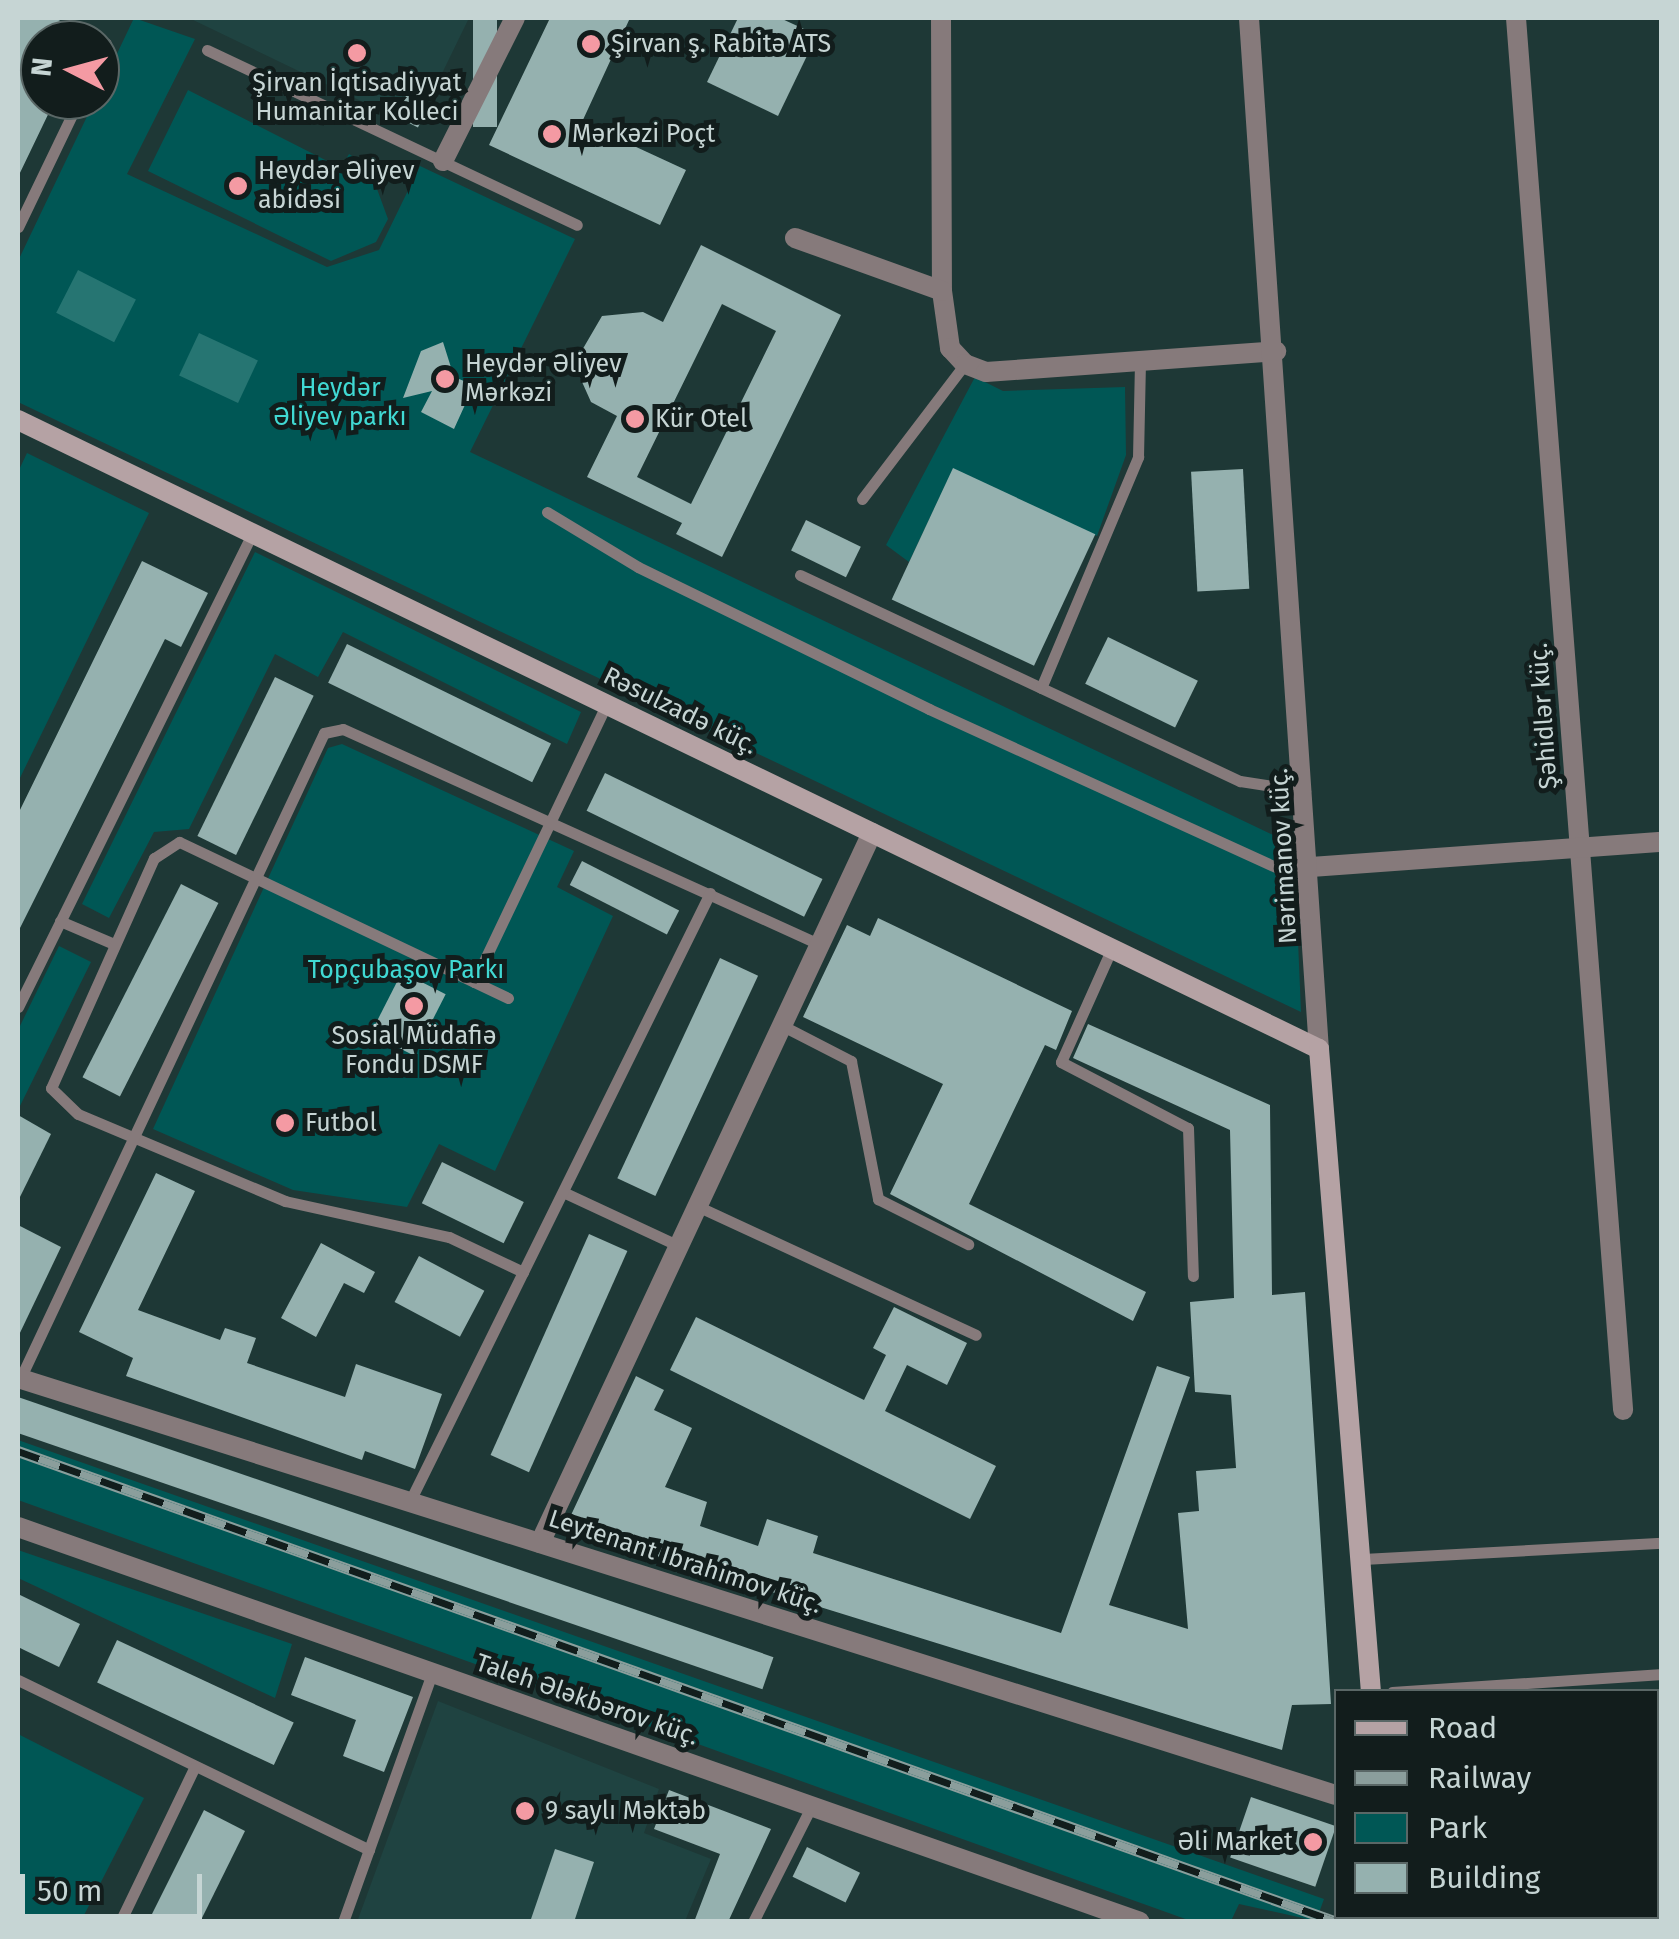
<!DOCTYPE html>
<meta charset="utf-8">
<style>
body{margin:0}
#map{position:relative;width:1679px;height:1939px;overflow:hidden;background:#1e3836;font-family:"Fira Sans",sans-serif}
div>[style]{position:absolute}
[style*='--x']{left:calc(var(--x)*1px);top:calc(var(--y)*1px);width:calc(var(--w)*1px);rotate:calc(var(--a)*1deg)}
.built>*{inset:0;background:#1f4341}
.green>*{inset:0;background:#005755}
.water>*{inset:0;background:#267572;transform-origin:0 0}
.building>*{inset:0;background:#95b1af;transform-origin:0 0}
.service>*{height:11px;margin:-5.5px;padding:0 5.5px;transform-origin:5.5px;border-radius:5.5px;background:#867a7b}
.minor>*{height:20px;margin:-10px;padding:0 10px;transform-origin:10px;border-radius:10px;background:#867a7b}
.tertiary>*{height:20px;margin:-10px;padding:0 10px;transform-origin:10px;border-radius:10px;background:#867a7b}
.secondary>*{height:20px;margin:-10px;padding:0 10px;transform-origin:10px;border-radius:10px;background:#b5a2a4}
.rail>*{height:11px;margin-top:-5.5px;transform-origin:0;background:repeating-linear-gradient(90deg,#121d1c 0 22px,#8b9e9c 0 44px);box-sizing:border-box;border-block:2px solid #8b9e9c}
.dots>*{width:28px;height:28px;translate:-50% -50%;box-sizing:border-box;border:5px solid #121d1c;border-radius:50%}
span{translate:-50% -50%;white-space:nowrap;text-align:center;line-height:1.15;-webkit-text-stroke:10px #121d1c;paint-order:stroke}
.poi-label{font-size:25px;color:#c6d5d4}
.left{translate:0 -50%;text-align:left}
.right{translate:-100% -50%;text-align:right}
.park-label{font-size:25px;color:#40d9d3}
.street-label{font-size:25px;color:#c6d5d4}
.frame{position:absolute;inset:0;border:20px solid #c6d5d4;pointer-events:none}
.legend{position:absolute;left:1334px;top:1689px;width:325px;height:230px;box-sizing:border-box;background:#121d1c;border:2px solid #5a6766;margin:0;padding:12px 18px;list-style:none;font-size:30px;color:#c6d5d4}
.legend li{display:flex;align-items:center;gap:20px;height:50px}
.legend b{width:50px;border:2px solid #5a6766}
.north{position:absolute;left:20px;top:20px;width:100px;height:100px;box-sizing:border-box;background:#121d1c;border:2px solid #5a6766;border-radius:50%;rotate:276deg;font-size:28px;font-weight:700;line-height:40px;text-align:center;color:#c6d5d4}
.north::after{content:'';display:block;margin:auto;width:35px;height:45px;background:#f49aa3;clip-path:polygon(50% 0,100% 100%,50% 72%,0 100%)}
.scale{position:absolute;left:20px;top:1874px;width:182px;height:45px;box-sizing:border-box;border:5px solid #c6d5d4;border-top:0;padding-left:12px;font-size:30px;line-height:35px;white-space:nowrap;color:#c6d5d4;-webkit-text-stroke:8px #121d1c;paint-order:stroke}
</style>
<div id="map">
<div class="built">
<i style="clip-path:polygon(189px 18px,469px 18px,429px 100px,406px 89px,392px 116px)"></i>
<i style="clip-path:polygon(438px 1701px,659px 1789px,644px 1833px,711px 1859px,685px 1921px,357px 1922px)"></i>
</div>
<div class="green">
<i style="clip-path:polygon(134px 18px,195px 39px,127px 174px,327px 267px,379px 250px,420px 166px,575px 239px,470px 452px,1294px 845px,1301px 1012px,18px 402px,18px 261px)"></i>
<i style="clip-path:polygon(188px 90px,341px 168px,349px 154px,369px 167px,388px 219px,376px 242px,331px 261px,148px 171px)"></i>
<i style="clip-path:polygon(975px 377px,1003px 391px,1125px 387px,1126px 455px,1097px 536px,953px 469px,909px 562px,886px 545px)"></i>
<i style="clip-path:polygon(27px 453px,149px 513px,18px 782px,18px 472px)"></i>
<i style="clip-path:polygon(255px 552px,581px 712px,567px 744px,343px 632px,318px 677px,275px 654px,189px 829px,154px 832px,109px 918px,82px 904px)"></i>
<i style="clip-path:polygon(342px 744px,574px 851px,557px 887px,613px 916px,495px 1171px,439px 1144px,407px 1207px,293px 1190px,153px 1129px,328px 748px)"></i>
<i style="clip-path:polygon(59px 946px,91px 962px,18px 1110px,18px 1030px)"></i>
<i style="clip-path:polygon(18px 1440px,1324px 1899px,1316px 1921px,1239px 1904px,1231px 1921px,1191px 1921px,18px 1500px)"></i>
<i style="clip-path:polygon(18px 1550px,292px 1644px,275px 1698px,18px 1578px)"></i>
<i style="clip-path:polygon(18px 1734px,144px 1798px,81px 1921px,18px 1921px)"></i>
<i style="clip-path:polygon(1406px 1917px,1542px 1916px,1542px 1917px,1406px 1921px)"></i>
</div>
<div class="water">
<i style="left:78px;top:270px;width:65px;height:48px;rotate:27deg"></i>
<i style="left:199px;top:333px;width:65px;height:47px;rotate:25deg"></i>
</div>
<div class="building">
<i style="clip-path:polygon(18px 18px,54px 18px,98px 38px,40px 40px,40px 100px,55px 100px,18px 177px)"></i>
<i style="left:473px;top:18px;width:24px;height:109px"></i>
<i style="clip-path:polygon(550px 18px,630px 18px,582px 122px,686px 170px,660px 225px,489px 145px)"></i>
<i style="clip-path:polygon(738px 18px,780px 18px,817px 35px,778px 116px,707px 82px)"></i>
<i style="left:407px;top:94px;width:25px;height:25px;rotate:27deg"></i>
<i style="clip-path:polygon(evenodd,701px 245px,841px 315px,722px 557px,676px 534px,682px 523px,587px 477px,617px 416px,591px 402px,574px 364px,602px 316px,643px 312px,663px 322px,701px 245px,722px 304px,776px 331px,691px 504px,637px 477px,722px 304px)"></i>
<i style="clip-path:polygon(443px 342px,454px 377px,474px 385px,454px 429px,421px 412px,432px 391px,403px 398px,421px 351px)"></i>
<i style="left:953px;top:468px;width:157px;height:145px;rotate:25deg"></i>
<i style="left:1243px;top:469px;width:120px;height:52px;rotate:87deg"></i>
<i style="left:806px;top:520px;width:61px;height:34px;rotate:26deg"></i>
<i style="clip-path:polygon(142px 561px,208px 593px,181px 647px,165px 639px,18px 932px,18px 814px)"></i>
<i style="left:1108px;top:637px;width:100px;height:52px;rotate:26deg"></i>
<i style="left:347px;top:644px;width:227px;height:43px;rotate:26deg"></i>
<i style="left:275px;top:677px;width:43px;height:177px;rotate:26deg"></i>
<i style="left:605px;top:773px;width:242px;height:42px;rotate:26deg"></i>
<i style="left:582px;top:861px;width:109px;height:27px;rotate:27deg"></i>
<i style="left:181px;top:884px;width:42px;height:217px;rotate:27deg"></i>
<i style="clip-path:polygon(878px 918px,1072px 1011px,1056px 1050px,1045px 1045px,969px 1204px,1146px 1292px,1133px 1321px,890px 1194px,943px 1084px,803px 1017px,847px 925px,870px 936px)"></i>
<i style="left:720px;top:958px;width:42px;height:243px;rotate:25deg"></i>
<i style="left:402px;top:972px;width:49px;height:69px;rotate:27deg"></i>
<i style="clip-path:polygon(1088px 1024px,1270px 1105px,1272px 1295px,1305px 1292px,1331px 1704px,1292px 1705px,1282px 1750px,565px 1528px,636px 1376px,664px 1390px,654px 1410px,692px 1428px,665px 1487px,707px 1502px,700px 1526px,758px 1546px,767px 1519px,818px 1536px,813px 1553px,1061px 1633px,1157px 1366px,1190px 1377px,1109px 1605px,1188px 1629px,1178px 1513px,1199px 1511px,1196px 1471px,1236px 1468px,1231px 1395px,1195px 1392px,1190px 1302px,1234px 1298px,1230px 1130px,1073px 1058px)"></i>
<i style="clip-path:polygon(18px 1115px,51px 1134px,18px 1201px)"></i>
<i style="left:442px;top:1162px;width:91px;height:46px;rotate:26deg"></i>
<i style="clip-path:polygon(156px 1173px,195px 1191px,138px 1310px,220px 1340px,225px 1328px,256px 1338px,247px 1363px,345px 1397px,356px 1364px,442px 1394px,415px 1469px,365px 1451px,362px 1460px,126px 1376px,133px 1358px,79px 1332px)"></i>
<i style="clip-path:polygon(18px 1225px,61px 1247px,18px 1337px)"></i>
<i style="left:589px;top:1234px;width:42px;height:242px;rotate:24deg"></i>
<i style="clip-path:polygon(321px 1243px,375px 1272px,364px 1293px,344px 1283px,316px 1337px,281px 1318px)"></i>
<i style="left:419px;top:1256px;width:74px;height:52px;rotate:28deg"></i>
<i style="clip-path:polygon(894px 1307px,967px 1343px,947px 1385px,907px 1365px,885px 1411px,996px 1466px,970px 1519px,670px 1370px,696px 1317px,864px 1400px,886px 1355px,873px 1348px)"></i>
<i style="left:18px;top:1397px;width:799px;height:34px;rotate:19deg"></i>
<i style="clip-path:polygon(18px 1594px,80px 1624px,59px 1667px,18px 1647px)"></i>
<i style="left:117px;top:1640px;width:195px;height:47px;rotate:25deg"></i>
<i style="clip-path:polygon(305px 1657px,413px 1697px,384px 1772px,343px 1756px,356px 1720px,291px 1695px)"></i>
<i style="clip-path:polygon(669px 1790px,771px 1829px,728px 1922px,694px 1922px,720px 1854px,654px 1829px)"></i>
<i style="left:1251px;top:1797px;width:90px;height:64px;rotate:19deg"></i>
<i style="clip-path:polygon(204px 1810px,245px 1831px,200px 1922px,148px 1922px)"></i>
<i style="left:807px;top:1847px;width:59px;height:33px;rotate:26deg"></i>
<i style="clip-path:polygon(555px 1849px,594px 1862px,574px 1922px,530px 1922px)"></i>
</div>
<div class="service">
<i style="--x:207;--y:50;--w:409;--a:25.3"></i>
<i style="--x:100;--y:55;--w:13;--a:-63"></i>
<i style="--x:18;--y:227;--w:141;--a:-64.3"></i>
<i style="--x:862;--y:499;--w:170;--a:-52.7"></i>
<i style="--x:547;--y:512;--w:106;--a:31.1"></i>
<i style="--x:638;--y:567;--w:324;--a:26"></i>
<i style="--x:929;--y:709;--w:415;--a:24.5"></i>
<i style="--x:800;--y:575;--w:486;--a:25.1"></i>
<i style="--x:1240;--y:781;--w:66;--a:8.7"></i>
<i style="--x:1041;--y:688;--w:251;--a:-67.2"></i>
<i style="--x:1138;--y:457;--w:97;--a:-88.8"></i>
<i style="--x:60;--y:921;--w:59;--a:23.1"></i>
<i style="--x:1112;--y:948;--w:125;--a:114.1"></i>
<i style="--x:1061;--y:1062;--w:143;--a:27.5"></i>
<i style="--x:1188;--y:1128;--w:148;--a:88.1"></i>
<i style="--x:474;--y:982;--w:309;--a:-64.5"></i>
<i style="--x:508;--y:998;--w:364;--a:-154.6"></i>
<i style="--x:179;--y:842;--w:30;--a:147"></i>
<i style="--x:154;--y:858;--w:252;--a:114.1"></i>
<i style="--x:51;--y:1088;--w:37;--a:44"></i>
<i style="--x:78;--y:1114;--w:225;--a:22.8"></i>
<i style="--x:285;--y:1201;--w:168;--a:12.4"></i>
<i style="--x:449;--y:1237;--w:82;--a:25.3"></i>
<i style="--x:18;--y:1007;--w:532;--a:-63.68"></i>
<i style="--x:781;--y:1025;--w:79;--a:27.2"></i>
<i style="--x:851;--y:1061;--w:141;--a:78.9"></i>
<i style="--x:878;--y:1199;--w:101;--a:26.6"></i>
<i style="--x:563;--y:1192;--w:128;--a:25"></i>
<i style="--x:697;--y:1206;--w:307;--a:24.8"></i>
<i style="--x:20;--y:1379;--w:714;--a:-64.8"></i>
<i style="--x:324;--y:733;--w:19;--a:-12"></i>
<i style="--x:343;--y:729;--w:522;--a:24.31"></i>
<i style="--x:410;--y:1501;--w:678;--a:-63.74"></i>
<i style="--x:1363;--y:1559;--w:299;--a:-3.1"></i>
<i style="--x:18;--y:1680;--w:390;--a:25.8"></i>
<i style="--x:1392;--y:1692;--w:271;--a:-3.8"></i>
<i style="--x:120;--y:1922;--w:171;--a:-64.3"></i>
<i style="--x:343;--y:1922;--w:264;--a:-70.3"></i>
<i style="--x:753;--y:1922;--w:131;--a:-63.2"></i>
</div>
<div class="minor">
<i style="--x:941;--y:18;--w:273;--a:89.8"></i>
<i style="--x:942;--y:291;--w:58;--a:82"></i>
<i style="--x:950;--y:348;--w:22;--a:47"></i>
<i style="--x:965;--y:364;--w:22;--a:21"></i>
<i style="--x:986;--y:372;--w:291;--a:-4.1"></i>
<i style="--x:1516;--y:18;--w:1396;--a:85.6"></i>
<i style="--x:443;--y:161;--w:160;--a:-63.3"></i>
<i style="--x:795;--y:238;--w:156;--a:19.8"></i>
<i style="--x:1311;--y:867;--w:352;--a:-4.1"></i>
<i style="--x:18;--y:1527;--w:1189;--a:19.39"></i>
<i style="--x:540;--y:1543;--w:784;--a:-64.94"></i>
<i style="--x:1656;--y:1905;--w:6;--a:18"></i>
</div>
<div class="tertiary">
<i style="--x:1249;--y:18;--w:1033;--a:86.12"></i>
<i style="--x:18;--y:1378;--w:1382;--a:17.56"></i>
</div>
<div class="secondary">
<i style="--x:18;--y:420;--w:1445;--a:25.8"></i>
<i style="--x:1319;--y:1049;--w:645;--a:85.38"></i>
<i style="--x:1377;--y:1922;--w:6;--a:-90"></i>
</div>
<div class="rail">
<i style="--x:18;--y:1451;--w:1401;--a:19.65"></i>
</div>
<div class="dots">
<i style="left:591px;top:44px;background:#f49aa3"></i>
<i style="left:357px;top:53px;background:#f49aa3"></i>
<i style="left:552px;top:134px;background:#f49aa3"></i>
<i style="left:238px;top:186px;background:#f49aa3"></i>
<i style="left:445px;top:379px;background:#f49aa3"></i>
<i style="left:635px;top:419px;background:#f49aa3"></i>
<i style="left:414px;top:1006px;background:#f49aa3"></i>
<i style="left:285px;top:1123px;background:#f49aa3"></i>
<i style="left:525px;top:1811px;background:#f49aa3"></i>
<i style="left:1313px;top:1842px;background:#f49aa3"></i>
</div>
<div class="poi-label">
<span class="left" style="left:611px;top:44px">Şirvan ş. Rabitə ATS</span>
<span style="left:357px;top:98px">Şirvan İqtisadiyyat<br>Humanitar Kolleci</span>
<span class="left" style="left:572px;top:134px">Mərkəzi Poçt</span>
<span class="left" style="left:258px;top:186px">Heydər Əliyev<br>abidəsi</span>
<span class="left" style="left:465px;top:379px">Heydər Əliyev<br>Mərkəzi</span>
<span class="left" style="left:655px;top:419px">Kür Otel</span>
<span style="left:414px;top:1051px">Sosial Müdafiə<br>Fondu DSMF</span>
<span class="left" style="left:305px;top:1123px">Futbol</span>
<span class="left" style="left:545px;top:1811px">9 saylı Məktəb</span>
<span class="right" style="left:1293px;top:1842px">Əli Market</span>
</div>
<div class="park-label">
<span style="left:340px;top:403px">Heydər<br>Əliyev parkı</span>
<span style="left:406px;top:970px">Topçubaşov Parkı</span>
</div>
<div class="street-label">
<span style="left:680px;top:711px;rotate:26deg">Rəsulzadə küç.</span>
<span style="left:1544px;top:716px;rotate:-94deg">Şəhidlər küç.</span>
<span style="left:1284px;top:856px;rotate:-93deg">Nərimanov küç.</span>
<span style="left:685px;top:1562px;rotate:18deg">Leytenant Ibrahimov küç.</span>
<span style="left:587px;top:1700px;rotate:19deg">Taleh Ələkbərov küç.</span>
</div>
<div class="frame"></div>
<ul class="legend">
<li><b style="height:12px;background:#b5a2a4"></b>Road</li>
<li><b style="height:12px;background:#8b9e9c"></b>Railway</li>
<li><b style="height:28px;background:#005755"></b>Park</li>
<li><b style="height:28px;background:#95b1af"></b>Building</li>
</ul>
<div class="north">N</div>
<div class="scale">50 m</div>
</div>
